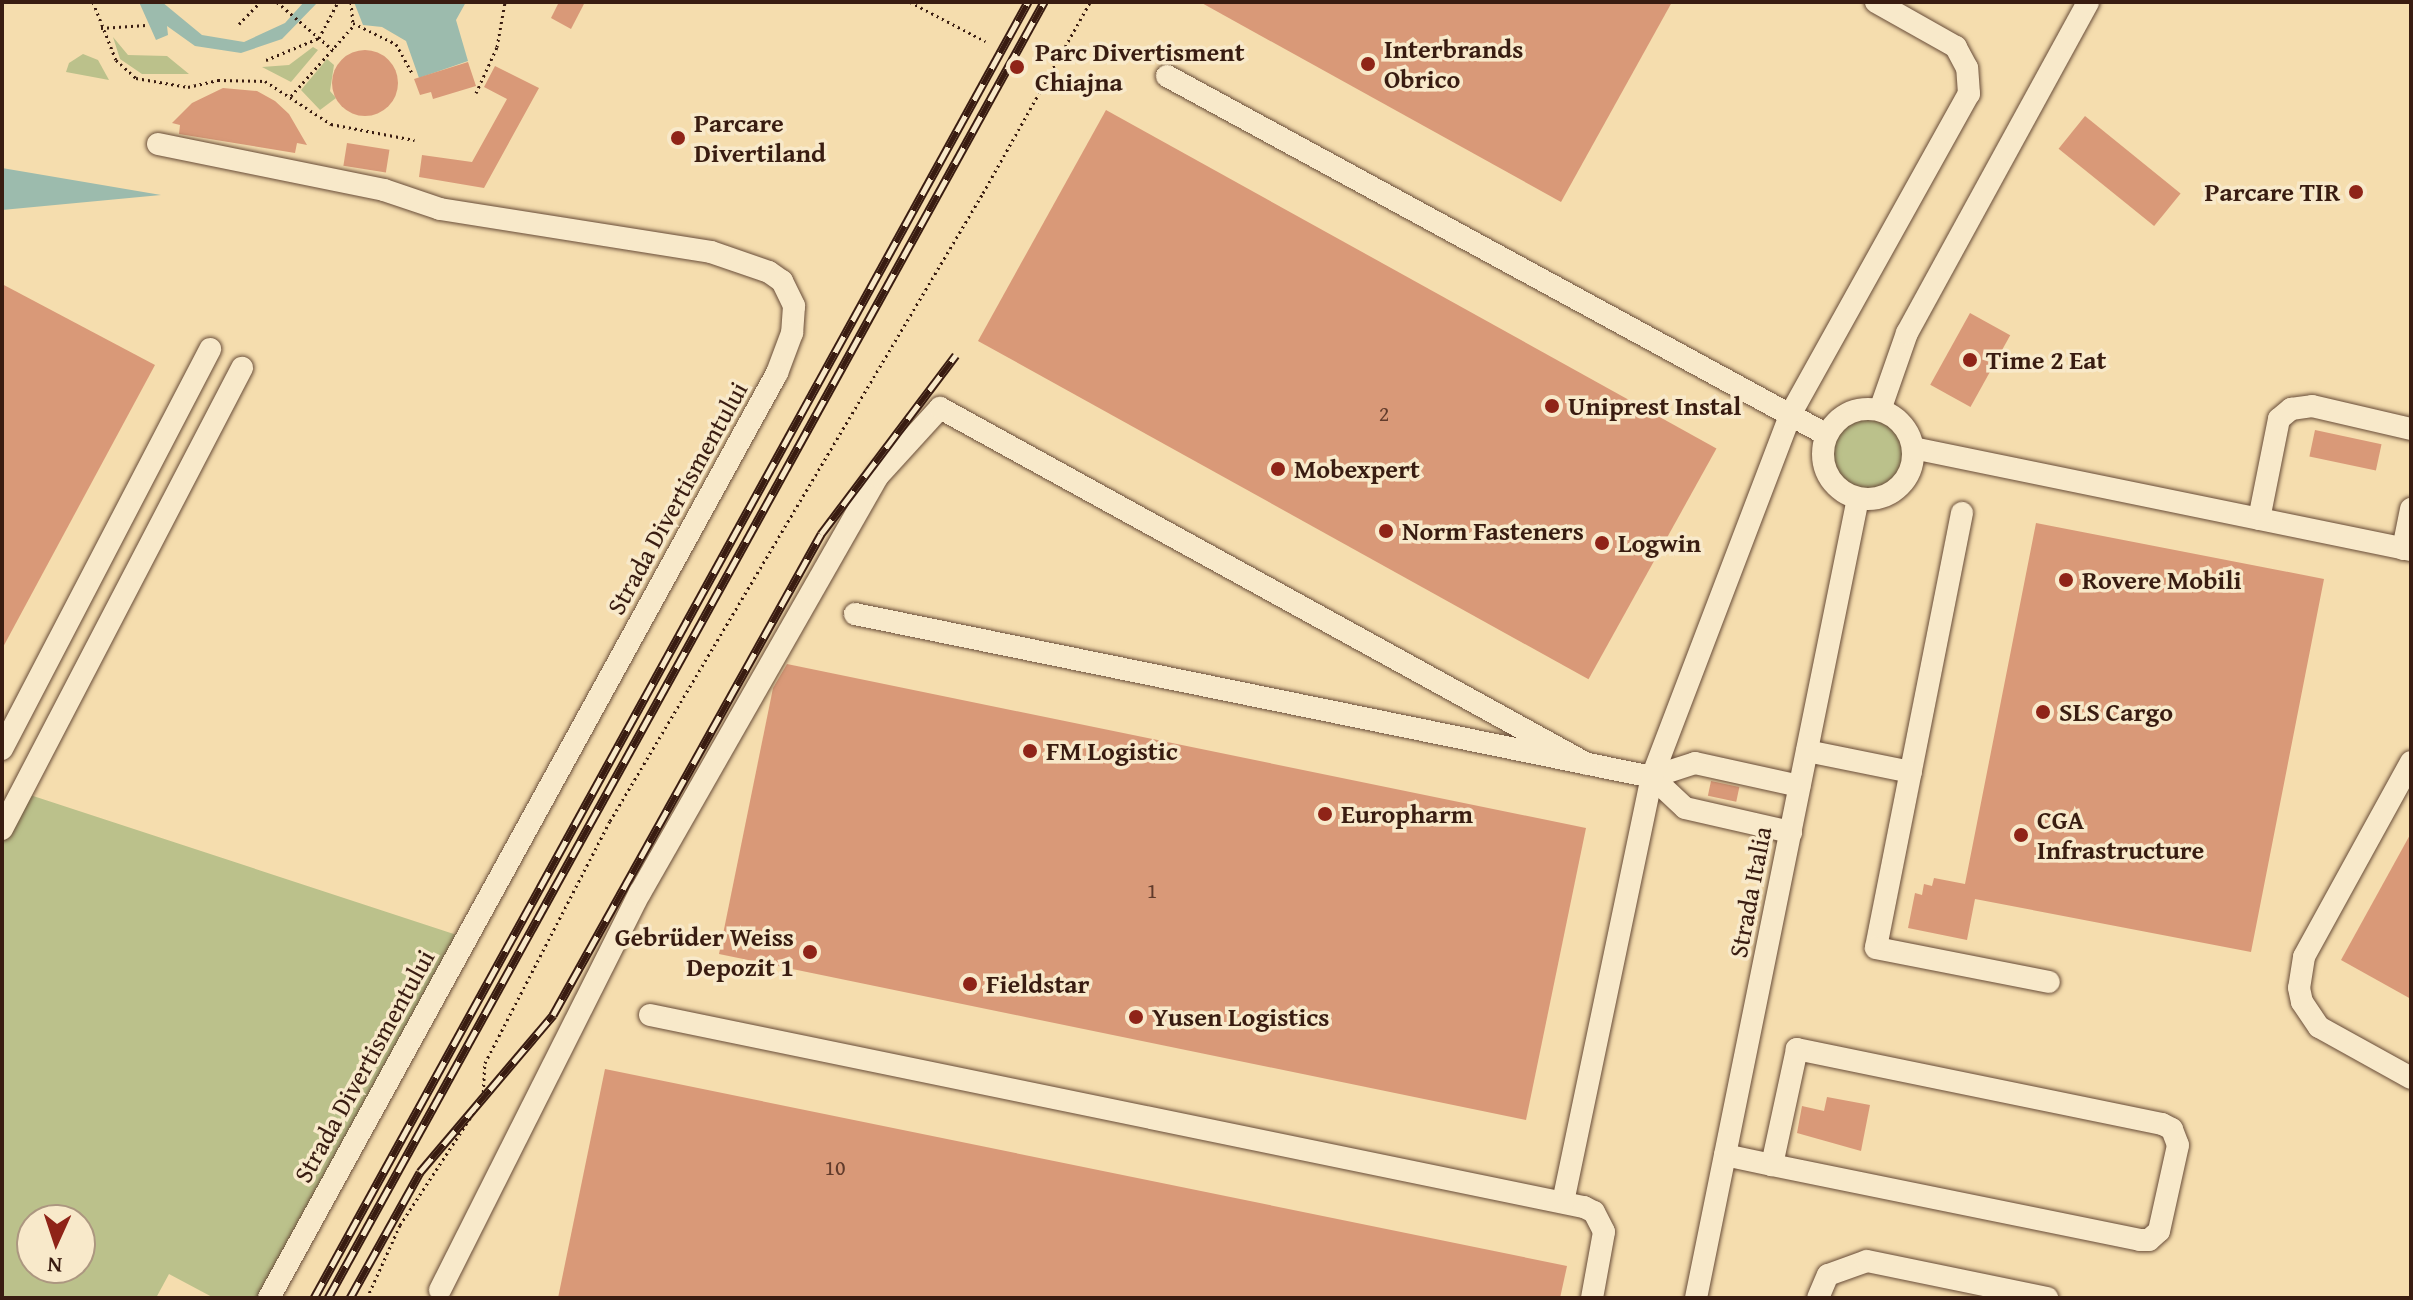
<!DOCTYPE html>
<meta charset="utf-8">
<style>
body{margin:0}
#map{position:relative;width:2413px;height:1300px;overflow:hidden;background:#f5ddae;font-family:"Gentium Book Plus",serif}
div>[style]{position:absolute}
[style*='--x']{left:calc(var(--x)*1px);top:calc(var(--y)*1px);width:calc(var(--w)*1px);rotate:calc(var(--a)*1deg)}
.green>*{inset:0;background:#bbc18b}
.round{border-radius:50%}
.water>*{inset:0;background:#9cbbad}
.building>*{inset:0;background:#d99978;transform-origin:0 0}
.path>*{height:3px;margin-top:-1.5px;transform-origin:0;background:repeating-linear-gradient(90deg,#391c11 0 2px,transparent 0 6px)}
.roads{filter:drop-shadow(0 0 2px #684c38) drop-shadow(0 0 2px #684c38)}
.minor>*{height:22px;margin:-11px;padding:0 11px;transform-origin:11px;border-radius:11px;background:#f8e9ca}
.minor>.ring{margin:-11px;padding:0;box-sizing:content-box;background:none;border:22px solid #f8e9ca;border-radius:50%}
.rail>*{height:9px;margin-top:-4.5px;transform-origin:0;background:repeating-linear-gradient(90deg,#f8e9ca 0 18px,#391c11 0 36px);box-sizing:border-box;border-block:2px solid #391c11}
.dots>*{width:22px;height:22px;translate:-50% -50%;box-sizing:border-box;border:4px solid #f8e9ca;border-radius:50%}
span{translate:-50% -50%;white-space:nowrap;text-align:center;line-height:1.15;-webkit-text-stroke:7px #f8e9ca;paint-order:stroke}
.number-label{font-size:22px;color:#613b2b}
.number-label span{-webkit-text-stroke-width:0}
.poi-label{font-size:26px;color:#391c11;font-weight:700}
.left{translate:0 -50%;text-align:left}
.right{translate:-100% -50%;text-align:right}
.street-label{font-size:26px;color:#391c11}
.frame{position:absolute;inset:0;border:4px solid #391c11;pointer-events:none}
.north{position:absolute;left:16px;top:1204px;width:80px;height:80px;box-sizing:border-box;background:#f8e9ca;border:2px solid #ac9780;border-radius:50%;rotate:183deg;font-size:22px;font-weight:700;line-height:32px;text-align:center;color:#391c11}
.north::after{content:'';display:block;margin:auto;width:28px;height:36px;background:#8f2418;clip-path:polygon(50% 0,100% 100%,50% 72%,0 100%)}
</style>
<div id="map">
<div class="green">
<i style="clip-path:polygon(113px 37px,128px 55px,167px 56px,189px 74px,142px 74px,120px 59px)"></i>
<i style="clip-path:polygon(313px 47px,318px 50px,291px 82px,262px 67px,289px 65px)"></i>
<i style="clip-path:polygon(83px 54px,98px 60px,109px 80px,66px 72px,69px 63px)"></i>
<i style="clip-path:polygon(327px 59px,334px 65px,330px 91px,336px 98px,320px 110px,301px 90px)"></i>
<i class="round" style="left:1823px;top:409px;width:90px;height:90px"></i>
<i style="clip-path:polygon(evenodd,21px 792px,466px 938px,269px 1298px,214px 1298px,169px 1274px,156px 1298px,2px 1298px,2px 829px,21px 792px,32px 1220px,80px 1220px,80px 1268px,32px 1268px,32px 1220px)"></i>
</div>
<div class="water">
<i style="clip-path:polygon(139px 2px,162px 2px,202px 35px,244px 42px,285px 23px,304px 2px,318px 2px,282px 39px,241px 53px,195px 46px,167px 26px,168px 35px,156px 40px)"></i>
<i style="clip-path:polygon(354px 2px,466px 2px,456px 20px,468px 61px,419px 78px,406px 41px,382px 27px,363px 25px)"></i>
<i style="clip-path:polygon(2px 168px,161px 195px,2px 210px)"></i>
</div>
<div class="building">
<i style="clip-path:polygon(559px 2px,585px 2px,571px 29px,551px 18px)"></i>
<i style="clip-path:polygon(1200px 2px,1672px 2px,1561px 202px)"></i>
<i class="round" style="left:332px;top:50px;width:66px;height:66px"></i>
<i style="clip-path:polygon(468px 62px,476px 86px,433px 99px,431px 92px,420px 95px,414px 79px)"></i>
<i style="clip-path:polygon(495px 66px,539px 88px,484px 188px,419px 177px,422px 155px,472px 162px,507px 99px,484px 87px)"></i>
<i style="clip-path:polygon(223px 88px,257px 91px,275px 101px,289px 114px,307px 145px,297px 143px,295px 153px,179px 134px,180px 125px,172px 123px,192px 103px)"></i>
<i style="left:1106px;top:110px;width:698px;height:264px;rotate:29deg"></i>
<i style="left:2085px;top:116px;width:123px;height:42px;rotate:39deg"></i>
<i style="left:347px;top:143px;width:43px;height:23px;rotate:9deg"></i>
<i style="clip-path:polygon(2px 284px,155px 365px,2px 649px)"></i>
<i style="left:1970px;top:313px;width:46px;height:82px;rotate:29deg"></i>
<i style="left:2315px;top:430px;width:68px;height:27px;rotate:12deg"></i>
<i style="clip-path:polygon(2036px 523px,2324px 579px,2251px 952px,1975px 899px,1967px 940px,1908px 928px,1915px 893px,1922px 895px,1924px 884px,1932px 886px,1934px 878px,1965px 884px)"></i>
<i style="clip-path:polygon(787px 664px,1586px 828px,1526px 1120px,719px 954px,773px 688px)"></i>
<i style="left:1711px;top:781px;width:29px;height:15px;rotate:12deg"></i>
<i style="clip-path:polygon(2411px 833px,2411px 999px,2341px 960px)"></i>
<i style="clip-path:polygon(605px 1069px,1567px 1266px,1560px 1298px,558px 1298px)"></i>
<i style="clip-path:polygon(1827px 1097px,1870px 1105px,1861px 1151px,1797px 1133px,1802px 1106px,1824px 1111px)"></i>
</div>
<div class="path">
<i style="--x:93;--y:2;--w:62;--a:68.4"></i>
<i style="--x:116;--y:60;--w:27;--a:42"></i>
<i style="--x:136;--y:78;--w:53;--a:9.8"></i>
<i style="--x:188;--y:87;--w:31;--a:-13"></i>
<i style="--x:218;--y:80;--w:47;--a:1.2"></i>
<i style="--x:265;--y:81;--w:79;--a:33.1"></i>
<i style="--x:331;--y:124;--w:85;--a:10.9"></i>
<i style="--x:277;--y:2;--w:74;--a:40.6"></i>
<i style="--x:351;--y:2;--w:21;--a:85"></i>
<i style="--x:353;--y:23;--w:48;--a:26"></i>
<i style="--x:396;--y:44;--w:35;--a:61"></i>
<i style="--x:910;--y:2;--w:85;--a:27.5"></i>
<i style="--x:239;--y:24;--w:30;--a:-46"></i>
<i style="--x:101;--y:28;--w:45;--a:-3.8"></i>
<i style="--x:266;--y:60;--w:57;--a:-22.5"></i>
<i style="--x:319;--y:38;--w:41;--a:-62.2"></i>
<i style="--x:476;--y:93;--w:51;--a:-65.5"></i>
<i style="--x:497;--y:47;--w:46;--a:-79.9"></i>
<i style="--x:291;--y:96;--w:95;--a:-48.4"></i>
<i style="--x:367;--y:1298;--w:80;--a:-65.7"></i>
<i style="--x:400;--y:1225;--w:152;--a:-56.8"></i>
<i style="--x:483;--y:1098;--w:35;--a:-87"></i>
<i style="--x:485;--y:1063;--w:272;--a:-62.7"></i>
<i style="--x:610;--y:821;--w:730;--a:-59.29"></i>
<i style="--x:983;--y:193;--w:219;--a:-60.7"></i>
</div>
<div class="roads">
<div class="minor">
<i style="--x:1167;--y:76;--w:751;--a:28.54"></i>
<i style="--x:158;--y:144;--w:231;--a:11.5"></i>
<i style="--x:384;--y:190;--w:59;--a:18.7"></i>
<i style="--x:440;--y:209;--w:274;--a:9"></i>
<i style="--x:711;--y:252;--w:61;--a:19"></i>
<i style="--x:769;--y:272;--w:16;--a:35"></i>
<i style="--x:782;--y:281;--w:28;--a:64"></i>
<i style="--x:794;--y:306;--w:27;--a:94"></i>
<i style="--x:792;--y:333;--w:43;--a:110.6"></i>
<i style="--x:777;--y:373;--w:1055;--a:118.78"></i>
<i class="ring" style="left:1823px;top:409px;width:68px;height:68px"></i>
<i style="--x:1880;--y:410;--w:82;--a:-70.7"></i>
<i style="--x:1907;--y:333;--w:377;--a:-61.3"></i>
<i style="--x:1913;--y:448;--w:508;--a:11.58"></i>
<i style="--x:1962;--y:513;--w:443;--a:101.2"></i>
<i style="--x:1876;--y:948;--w:176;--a:11.1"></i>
<i style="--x:2259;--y:519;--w:102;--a:-78.7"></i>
<i style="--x:2279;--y:419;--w:16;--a:-40"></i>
<i style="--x:2291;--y:409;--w:21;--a:-8"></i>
<i style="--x:2312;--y:406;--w:102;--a:13.1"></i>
<i style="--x:2403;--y:549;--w:41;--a:-78.7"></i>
<i style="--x:855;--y:614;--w:813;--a:11.56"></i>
<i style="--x:1652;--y:777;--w:45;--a:43.2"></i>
<i style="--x:1685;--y:808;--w:109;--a:12.8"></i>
<i style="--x:2;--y:749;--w:451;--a:-62.5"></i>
<i style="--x:1807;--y:751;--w:106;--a:11.4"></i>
<i style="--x:2411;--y:762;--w:222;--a:118.8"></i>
<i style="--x:2304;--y:957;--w:31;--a:99"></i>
<i style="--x:2299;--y:988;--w:14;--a:78"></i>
<i style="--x:2302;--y:1002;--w:30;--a:56"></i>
<i style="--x:2319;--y:1027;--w:105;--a:29"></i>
<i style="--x:1652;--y:777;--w:45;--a:-18"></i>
<i style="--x:1695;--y:763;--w:107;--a:12.4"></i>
<i style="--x:2;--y:829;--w:520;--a:-62.5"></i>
<i style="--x:650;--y:1015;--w:954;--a:11.62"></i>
<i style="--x:1584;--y:1207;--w:11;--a:27"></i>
<i style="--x:1594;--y:1212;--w:22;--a:63"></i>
<i style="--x:1604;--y:1232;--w:67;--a:100.3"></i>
<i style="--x:1725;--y:1155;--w:48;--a:12"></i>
<i style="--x:1772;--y:1165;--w:376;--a:11.5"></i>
<i style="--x:2140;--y:1240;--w:9;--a:0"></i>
<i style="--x:2149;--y:1240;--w:13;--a:-42"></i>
<i style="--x:2159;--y:1231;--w:88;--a:-77.5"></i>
<i style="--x:2178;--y:1145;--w:17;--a:-111"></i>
<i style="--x:2172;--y:1129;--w:11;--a:-153"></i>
<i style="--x:2162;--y:1124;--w:373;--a:-168.4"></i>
<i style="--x:1797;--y:1049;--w:119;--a:102.2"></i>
<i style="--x:1563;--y:1202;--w:434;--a:-78.2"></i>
<i style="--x:1652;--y:777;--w:387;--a:-69.1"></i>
<i style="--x:1790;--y:415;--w:368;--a:-60.9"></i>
<i style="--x:1969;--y:94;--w:26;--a:-94"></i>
<i style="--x:1967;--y:68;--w:24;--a:-118"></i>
<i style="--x:1956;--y:47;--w:92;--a:-150.6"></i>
<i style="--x:440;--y:1290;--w:445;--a:-63.3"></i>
<i style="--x:640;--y:893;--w:480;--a:-60.3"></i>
<i style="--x:878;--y:476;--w:92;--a:-47.6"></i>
<i style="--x:940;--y:408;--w:738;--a:28.82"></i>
<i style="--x:1696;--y:1298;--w:816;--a:-78.55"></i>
<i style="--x:1818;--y:1298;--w:25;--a:-67"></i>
<i style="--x:1828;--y:1275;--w:41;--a:-19.7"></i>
<i style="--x:1867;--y:1261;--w:184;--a:11.6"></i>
</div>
</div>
<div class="rail">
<i style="--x:314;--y:1298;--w:1480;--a:-61.15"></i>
<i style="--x:328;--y:1298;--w:1481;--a:-61.08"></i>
<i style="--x:350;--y:1298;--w:144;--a:-60.9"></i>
<i style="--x:420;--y:1172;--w:206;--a:-49.7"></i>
<i style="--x:553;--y:1015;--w:551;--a:-60.87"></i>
<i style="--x:821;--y:534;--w:224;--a:-53"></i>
</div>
<div class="dots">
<i style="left:1368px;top:64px;background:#8f2418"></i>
<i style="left:1017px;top:67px;background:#8f2418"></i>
<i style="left:678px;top:138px;background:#8f2418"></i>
<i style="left:2356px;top:192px;background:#8f2418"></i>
<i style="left:1970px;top:360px;background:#8f2418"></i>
<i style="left:1552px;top:406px;background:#8f2418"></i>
<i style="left:1278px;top:469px;background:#8f2418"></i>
<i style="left:1386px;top:531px;background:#8f2418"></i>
<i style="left:1602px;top:543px;background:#8f2418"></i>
<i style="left:2066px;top:580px;background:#8f2418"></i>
<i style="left:2043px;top:712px;background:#8f2418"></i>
<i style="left:1030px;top:751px;background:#8f2418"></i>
<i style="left:1325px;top:814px;background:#8f2418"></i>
<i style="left:2021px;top:835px;background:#8f2418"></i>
<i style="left:810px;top:952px;background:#8f2418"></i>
<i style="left:970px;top:984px;background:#8f2418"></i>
<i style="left:1136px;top:1017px;background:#8f2418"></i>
</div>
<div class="number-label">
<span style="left:1384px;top:414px">2</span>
<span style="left:1152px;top:891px">1</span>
<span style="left:835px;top:1168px">10</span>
</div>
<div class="poi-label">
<span class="left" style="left:1384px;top:64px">Interbrands<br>Obrico</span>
<span class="left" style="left:1035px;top:67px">Parc Divertisment<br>Chiajna</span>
<span class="left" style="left:694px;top:138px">Parcare<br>Divertiland</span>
<span class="right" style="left:2340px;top:192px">Parcare TIR</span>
<span class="left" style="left:1986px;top:360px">Time 2 Eat</span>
<span class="left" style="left:1568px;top:406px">Uniprest Instal</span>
<span class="left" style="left:1294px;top:469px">Mobexpert</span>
<span class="left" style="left:1402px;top:531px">Norm Fasteners</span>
<span class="left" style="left:1618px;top:543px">Logwin</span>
<span class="left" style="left:2082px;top:580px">Rovere Mobili</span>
<span class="left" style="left:2059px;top:712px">SLS Cargo</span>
<span class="left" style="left:1046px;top:751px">FM Logistic</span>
<span class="left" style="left:1341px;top:814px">Europharm</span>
<span class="left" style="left:2037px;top:835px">CGA<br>Infrastructure</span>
<span class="right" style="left:794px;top:952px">Gebrüder Weiss<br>Depozit 1</span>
<span class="left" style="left:986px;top:984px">Fieldstar</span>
<span class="left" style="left:1152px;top:1017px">Yusen Logistics</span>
</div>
<div class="street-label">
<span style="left:677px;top:498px;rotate:-61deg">Strada Divertismentului</span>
<span style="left:1750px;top:892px;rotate:-79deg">Strada Italia</span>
<span style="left:364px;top:1066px;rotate:-61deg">Strada Divertismentului</span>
</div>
<div class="frame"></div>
<div class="north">N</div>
</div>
